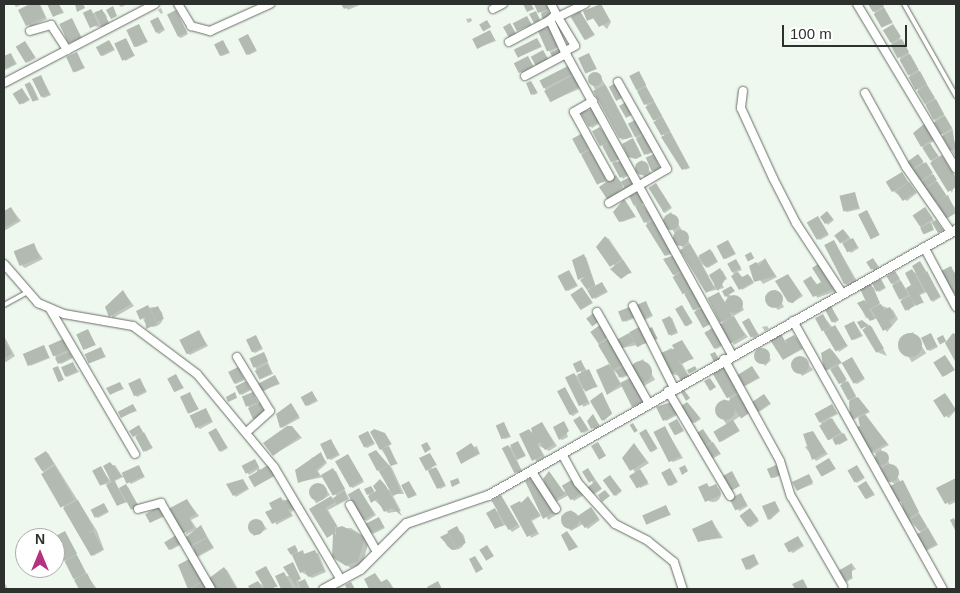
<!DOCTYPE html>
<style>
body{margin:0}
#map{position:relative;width:960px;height:593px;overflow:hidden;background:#eff8ee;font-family:Helvetica,sans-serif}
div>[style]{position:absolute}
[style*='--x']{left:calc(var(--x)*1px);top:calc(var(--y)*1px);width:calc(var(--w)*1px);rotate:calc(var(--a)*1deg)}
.shadow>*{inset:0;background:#0003;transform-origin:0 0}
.round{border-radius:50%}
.building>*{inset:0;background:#b2bab1;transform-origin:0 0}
.roads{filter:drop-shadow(0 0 1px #676e66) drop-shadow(0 0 1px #676e66)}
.service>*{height:4px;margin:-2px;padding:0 2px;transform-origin:2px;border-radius:2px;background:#fff}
.minor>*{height:8px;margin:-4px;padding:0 4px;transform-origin:4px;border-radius:4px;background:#fff}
.tertiary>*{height:9px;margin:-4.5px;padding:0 4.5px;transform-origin:4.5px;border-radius:4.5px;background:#fff}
span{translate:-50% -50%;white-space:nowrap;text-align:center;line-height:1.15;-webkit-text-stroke:4px #fff;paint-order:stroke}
.frame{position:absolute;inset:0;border:5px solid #2d312d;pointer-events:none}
.north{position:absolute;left:15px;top:528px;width:50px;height:50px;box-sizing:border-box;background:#fff;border:1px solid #abadab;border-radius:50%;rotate:0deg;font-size:14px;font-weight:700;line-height:20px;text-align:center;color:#2d312d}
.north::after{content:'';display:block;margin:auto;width:18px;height:22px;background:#b3337f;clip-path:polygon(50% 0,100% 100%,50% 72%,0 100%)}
.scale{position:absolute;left:782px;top:25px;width:125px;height:22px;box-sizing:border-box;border:2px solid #2d312d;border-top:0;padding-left:6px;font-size:15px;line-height:18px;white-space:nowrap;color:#2d312d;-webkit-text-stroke:4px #fff;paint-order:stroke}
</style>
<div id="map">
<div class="shadow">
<i style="clip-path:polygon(14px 4px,19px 4px,20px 5px,16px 7px)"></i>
<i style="clip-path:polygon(33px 4px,40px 4px,47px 19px,30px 27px,20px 10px)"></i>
<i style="clip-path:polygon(49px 4px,59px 4px,64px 13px,54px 16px)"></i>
<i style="clip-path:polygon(118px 4px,128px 4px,121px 7px)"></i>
<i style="clip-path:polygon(343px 4px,362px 4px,348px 10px)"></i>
<i style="clip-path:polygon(535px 4px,547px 4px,549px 10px,542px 14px)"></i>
<i style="clip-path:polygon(601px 4px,611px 22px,607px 29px,595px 18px,588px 20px,585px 12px)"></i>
<i style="clip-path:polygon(870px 4px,882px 4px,893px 23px,883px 27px)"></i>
<i style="clip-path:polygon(161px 8px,163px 13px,161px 14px,158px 10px)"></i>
<i class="round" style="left:91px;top:11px;width:16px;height:16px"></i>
<i style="clip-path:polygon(176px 12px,188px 34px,181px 38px,179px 37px)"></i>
<i style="clip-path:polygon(580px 12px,595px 35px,586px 40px,584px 39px)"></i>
<i style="clip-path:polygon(527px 17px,532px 25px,518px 30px)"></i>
<i style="clip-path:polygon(158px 18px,165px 30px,159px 34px,157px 33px)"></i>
<i style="clip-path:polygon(471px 18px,472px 21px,468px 23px,466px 19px)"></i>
<i style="clip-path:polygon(72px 20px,82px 38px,71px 43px,69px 42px)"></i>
<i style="clip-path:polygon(139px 26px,148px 42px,137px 47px,135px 46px)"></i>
<i style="clip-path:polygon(893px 26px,953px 130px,956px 158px,891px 42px)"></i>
<i style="clip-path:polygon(550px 28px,560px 47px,550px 52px,548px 50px)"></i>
<i style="clip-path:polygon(490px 32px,496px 41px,477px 48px)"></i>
<i style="clip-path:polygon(248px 35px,257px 51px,249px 55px,247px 54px)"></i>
<i style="left:126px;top:39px;width:19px;height:11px;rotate:62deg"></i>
<i style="clip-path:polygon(537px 39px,542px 47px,518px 57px,515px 49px)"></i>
<i style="clip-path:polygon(109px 41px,115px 50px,103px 56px,101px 55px)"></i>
<i style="clip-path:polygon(223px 42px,230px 53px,222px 56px,220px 55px)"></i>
<i style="clip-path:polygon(25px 43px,36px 58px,29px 62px,27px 61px)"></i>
<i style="clip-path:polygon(543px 51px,549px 60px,538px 65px,536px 64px)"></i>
<i style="clip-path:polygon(76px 53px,85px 68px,76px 72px,74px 71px)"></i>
<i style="clip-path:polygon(11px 54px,17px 64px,5px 70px,4px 57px)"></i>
<i style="clip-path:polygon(589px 54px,597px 69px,587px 73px,586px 72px)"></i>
<i style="clip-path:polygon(528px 57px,534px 67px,522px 73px,520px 71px)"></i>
<i style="clip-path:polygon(568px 67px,581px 88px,552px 101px,544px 87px)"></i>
<i style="clip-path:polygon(598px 73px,608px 89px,633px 137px,622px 140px,614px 126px,588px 76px)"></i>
<i style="clip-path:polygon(639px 73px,690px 168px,685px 170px,637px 89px)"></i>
<i style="clip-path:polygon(41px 76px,51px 95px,44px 98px,42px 97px)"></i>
<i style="clip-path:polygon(531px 82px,538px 93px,534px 95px,532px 94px)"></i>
<i style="clip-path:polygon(27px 85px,32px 85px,39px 100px,34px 101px)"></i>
<i style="clip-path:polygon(22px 90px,30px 100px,23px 104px,21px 103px)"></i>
<i style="clip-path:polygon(592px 111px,600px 123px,592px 128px,590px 126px)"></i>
<i style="clip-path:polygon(635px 121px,653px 152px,647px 155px,635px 136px)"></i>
<i style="clip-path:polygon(925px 127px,934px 141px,929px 144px,956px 177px,952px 193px,922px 146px)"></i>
<i style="clip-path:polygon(602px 129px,621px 159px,616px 161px,629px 175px,623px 179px,594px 131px)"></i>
<i style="clip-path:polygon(evenodd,581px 136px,608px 182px,616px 177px,621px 182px,630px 178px,628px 189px,613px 202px,606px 182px,599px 183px,581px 153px,581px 136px,618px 182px,625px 186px,625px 188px,617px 184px,618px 182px)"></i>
<i style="left:918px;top:155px;width:66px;height:12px;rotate:55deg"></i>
<i style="clip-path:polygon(654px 156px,661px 169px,655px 172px,653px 171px)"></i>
<i style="left:642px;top:160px;width:16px;height:8px;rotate:55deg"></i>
<i style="clip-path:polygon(902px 174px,917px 193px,907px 201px,893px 191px)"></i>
<i style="clip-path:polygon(656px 184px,672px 208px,665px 213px,663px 212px)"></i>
<i style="clip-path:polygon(855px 194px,860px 209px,847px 212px,845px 211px)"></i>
<i style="clip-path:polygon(631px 197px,646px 202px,642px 204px,674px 253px,666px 256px)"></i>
<i style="clip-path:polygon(625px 200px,636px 217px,622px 222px,620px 221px)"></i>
<i style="clip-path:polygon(11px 208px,21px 221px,4px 231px,4px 212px)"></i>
<i style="clip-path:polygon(925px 208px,935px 222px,943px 231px,939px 232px,931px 221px,934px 230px,925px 234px,914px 216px)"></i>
<i style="clip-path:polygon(671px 212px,698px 257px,712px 251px,718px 262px,708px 268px,702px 264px,714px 286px,722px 270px,727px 279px,721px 282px,724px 288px,707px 292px,665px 216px)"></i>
<i style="clip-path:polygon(829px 214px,834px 220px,828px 225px,821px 217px)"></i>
<i style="clip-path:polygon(818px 218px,829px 235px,820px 240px,818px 239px)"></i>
<i style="clip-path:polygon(845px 232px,859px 248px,851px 253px,842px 243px)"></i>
<i style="clip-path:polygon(606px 237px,609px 239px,632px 273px,617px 276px)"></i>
<i style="clip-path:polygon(728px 241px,736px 254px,726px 259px,724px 258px)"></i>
<i style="clip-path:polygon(834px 241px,857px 281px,848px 286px,845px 284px)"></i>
<i style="clip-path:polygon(33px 245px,43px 259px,25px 268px,22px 266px)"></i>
<i style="clip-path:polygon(586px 257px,596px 287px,602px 284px,608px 292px,595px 299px,574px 260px)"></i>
<i style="clip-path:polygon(675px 257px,703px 307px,696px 311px,665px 260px)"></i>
<i style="clip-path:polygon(765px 259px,777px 277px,763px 284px,750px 267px)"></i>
<i style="clip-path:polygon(873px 259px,879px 267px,874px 271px,867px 262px)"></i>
<i style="clip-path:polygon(736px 261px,742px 270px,737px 272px,743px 278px,750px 276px,754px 283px,742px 290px,733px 273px)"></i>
<i style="clip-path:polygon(920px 262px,941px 297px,933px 302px,927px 292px,920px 295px,924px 303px,915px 304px,908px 311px,892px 283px,895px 272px,906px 289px,913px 285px,912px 271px,916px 273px)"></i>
<i style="clip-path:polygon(818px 266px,836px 291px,817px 298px,811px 277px,818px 285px,823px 283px)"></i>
<i style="clip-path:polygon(950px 268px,956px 274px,956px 296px,941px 273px)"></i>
<i style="clip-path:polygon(569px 271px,578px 286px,568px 291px,566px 290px)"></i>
<i style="clip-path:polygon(788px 275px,803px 296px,792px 303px,788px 301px)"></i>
<i style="clip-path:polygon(881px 281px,886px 288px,879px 292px,874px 288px,880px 305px,893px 310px,898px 319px,887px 332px,878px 319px,866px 318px,859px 304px,867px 300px,871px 286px,876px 289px)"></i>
<i style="clip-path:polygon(582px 288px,593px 303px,581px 310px,580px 309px)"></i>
<i style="clip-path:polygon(776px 290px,784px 307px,778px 310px,765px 296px)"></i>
<i style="clip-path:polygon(123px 291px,134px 306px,113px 318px,107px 308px)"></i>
<i style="clip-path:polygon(724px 292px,739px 300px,744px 310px,732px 317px,748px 337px,734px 345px,722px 321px,719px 294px,727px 304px,730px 302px)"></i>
<i style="clip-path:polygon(646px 303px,653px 316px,645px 320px,643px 319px)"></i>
<i style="left:682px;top:306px;width:20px;height:7px;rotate:57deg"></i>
<i class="round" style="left:143px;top:307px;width:20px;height:20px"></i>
<i style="clip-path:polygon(831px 307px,839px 320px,835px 323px,833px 322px)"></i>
<i style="clip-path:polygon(620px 312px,637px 317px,625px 322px)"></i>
<i style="clip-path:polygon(824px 317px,848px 346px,839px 352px,824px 331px)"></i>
<i style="clip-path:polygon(672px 318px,678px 333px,671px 336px,663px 320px)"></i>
<i style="clip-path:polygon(749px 320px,759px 335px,754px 338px,752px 337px)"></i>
<i style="clip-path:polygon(862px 321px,872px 327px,887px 356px,877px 352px)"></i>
<i style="clip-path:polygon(854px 322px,863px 336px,854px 340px,852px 339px)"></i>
<i style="clip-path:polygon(767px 326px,769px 329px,765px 331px,762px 327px)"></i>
<i style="clip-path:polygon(652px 328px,658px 339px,652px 341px)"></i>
<i style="clip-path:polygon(638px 329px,648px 343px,622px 348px,618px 340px)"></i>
<i style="clip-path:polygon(712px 329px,723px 345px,717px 349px,715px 348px)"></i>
<i style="clip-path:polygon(88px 330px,96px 345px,86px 349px,84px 348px)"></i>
<i style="clip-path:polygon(199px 332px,208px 346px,190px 355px,187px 353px)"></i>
<i style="left:913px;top:332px;width:25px;height:17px;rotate:58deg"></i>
<i style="clip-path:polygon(592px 333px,609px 337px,606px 339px,631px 374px,622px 378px,614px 371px,621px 384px,647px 403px,633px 406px,623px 386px,608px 394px,609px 365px,613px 368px)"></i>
<i style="clip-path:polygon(781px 335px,786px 343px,796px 337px,803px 349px,784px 359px)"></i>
<i style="clip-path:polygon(931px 335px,938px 347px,930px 351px,928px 350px)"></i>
<i style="clip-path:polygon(4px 336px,15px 356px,6px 362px,4px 361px)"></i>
<i style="clip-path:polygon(256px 337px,263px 349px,255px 353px,253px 352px)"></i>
<i style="clip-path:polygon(63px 341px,73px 358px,61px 364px,55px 356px)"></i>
<i style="clip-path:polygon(682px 341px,694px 359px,681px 362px,691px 379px,672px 374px,662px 353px,671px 348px,676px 351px)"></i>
<i style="clip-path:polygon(43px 347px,50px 358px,30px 366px)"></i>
<i style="clip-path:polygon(760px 348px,771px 360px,765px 366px,755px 353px)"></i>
<i style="clip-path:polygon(101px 349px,106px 357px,90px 363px)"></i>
<i style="clip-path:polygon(832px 350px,842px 363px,837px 366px,856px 397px,870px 412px,864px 415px,889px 445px,881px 449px,938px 545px,926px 551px,922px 533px,907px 519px,896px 485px,883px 476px,875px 453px,869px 452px,859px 417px,853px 420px,848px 413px,854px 410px,843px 386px,831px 369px,825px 371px)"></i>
<i style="clip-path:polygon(264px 354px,273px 374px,261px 379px,255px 367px)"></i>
<i style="clip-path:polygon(945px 356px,955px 370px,945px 376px,943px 375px)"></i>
<i style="clip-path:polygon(803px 357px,813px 370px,802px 376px,792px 362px)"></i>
<i style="left:643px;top:359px;width:24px;height:15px;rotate:60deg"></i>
<i style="clip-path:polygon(852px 359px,865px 379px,857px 384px,855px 383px)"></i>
<i style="clip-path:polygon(581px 362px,598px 387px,583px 389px,590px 404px,583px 407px,574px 374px,581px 378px)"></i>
<i style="clip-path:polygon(73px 364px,79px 372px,67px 377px,66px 376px)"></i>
<i style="clip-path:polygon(752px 367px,760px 378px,745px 386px,743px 385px)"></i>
<i style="clip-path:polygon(238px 369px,245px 380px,236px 384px,234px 383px)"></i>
<i style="clip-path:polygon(176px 376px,184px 388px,175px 392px,174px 391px)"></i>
<i style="clip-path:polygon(275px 376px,280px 384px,263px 390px)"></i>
<i style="clip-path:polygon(716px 377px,741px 392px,737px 395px,749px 410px,733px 421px,740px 431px,721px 442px,727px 425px,715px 408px,724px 399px,738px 412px)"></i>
<i style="clip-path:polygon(140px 380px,147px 392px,137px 397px,130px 384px)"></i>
<i style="clip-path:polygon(119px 383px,124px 389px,111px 394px)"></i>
<i style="clip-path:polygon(246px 383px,251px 390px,242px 395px,240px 394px)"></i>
<i style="clip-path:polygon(565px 389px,579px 412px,573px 416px,571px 415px)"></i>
<i style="clip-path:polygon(252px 393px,267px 415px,256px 420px,248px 406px)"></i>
<i style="clip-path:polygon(312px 393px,318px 401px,308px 406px,306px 405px)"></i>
<i style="clip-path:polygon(190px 394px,199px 409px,190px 413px,189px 412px)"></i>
<i style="clip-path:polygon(602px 394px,612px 413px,604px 421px,592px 399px)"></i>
<i style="clip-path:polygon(765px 396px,771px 404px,759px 412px,757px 411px)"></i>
<i style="clip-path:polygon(947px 396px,956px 410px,949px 418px,947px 417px)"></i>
<i style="clip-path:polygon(688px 403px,701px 419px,695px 423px,693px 422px)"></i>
<i style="clip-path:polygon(133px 405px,137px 411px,122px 416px)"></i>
<i style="clip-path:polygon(291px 405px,300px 418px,282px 428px,281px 427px)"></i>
<i style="clip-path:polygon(832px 406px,838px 414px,830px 418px,848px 440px,839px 445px,834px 438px,829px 440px,820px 421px)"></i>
<i style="clip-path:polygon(658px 408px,681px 413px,666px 421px)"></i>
<i style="clip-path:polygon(206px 409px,213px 422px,200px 429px,198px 428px)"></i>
<i style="clip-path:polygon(593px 415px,600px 426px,594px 430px,590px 417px)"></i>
<i style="clip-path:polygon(580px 417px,589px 430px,584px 433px,582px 432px)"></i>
<i style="clip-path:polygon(677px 421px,684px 431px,676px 435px,675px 434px)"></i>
<i style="clip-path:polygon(503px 423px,511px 437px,505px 439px,503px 438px)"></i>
<i style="clip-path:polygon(542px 423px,557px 446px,549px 451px,539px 446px,545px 457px,536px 462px,529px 430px,533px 433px)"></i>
<i style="clip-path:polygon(564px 423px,568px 437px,562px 440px,560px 439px)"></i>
<i style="clip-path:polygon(139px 427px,153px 448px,145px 452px,136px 435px)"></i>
<i style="clip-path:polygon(292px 427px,302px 438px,273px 455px)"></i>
<i style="clip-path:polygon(665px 428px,683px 458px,673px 462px,670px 460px)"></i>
<i style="clip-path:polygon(216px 429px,228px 448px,221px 452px,220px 451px)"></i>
<i style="left:646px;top:430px;width:22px;height:7px;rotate:58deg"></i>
<i style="clip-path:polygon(703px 430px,721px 454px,712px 459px,704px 446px)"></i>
<i style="clip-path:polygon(808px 432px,828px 454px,816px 461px,805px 447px,810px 444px,804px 435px)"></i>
<i style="clip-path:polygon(368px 433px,375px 444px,367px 448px,365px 447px)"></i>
<i style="clip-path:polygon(381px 433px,392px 444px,387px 447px,398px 464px,392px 465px,381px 449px)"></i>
<i style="clip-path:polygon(331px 440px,340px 455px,331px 460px,329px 459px)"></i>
<i style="clip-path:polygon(518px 443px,526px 456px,517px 460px,522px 471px,518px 473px,508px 446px,512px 448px)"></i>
<i style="clip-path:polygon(635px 445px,649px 463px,638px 470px,649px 484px,640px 488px,636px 473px,623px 458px)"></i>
<i style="clip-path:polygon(477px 446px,480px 454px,462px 463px,458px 453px)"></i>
<i style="clip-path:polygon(376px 451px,392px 468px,404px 494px,392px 494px,401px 511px,388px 513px,368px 494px,372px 487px,375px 493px,386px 488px,391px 491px,378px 470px)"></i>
<i style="clip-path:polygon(48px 453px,97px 531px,104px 550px,93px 556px,35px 458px)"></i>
<i style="clip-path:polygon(430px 454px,437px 465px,431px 468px,438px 470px,446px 486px,440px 489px,421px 459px)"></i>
<i style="clip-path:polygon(322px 455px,327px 463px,318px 471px,321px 476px,336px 471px,349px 499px,328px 510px,339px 529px,351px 528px,369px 540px,363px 563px,351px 568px,333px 557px,337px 531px,328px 537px,311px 510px,337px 497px,324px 477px,299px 482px,315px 465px,311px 458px)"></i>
<i style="clip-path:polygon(349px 457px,364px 482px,353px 488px,351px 487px)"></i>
<i style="clip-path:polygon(829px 459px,836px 469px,823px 476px,822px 475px)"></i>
<i style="clip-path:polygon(254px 460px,261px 471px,268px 467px,275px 476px,256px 486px,257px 470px,249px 475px,243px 466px)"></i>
<i style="clip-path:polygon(115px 465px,122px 476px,139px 467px,145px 477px,131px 484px,125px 476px,115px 481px,119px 489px,128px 487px,139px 507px,134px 510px,128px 502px,118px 505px,107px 484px,101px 485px,101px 467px,110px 481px,105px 467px)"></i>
<i style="clip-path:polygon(776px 466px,781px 475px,774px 478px,772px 477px)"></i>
<i style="clip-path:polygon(857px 467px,865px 478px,857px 483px,855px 481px)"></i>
<i style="clip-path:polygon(588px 469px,602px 489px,595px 494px,589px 487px,593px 484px)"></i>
<i style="clip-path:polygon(670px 469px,678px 482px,671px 486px,669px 485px)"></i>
<i style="clip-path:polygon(549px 472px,564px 492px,575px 481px,584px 495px,574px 501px,569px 495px,556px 502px,550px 499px,559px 513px,548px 520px,531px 479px,547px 492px)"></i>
<i style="clip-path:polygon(808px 475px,813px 484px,798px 490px)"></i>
<i style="clip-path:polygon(610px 476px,622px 491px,616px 496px,614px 495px)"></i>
<i style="clip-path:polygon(956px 480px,956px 502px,949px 505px,938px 489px)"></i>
<i style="clip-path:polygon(243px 481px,249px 489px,236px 497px,228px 485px)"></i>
<i style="clip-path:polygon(409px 482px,417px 495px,410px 498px,408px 497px)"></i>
<i style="clip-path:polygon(866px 482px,875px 495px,867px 499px,865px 498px)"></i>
<i style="left:323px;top:484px;width:13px;height:16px;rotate:58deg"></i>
<i class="round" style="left:705px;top:486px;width:16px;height:16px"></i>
<i style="clip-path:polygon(359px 489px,376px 515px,367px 521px,363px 519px)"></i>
<i style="left:741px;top:495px;width:13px;height:10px;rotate:58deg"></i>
<i style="clip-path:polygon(501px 496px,520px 527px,512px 532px,506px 525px,496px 528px,494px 510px,499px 512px)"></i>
<i style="clip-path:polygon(528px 498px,541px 516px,532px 521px,539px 534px,531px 538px,522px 504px)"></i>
<i style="clip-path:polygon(281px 499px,291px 502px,295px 510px,291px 512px,293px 516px,276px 525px,274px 509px)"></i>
<i style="clip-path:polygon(187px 500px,199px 516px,191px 520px,197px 529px,186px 535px)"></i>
<i style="clip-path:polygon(775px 502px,780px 511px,770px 520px,769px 519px)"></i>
<i style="clip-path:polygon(104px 505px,109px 512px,98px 518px,96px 517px)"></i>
<i style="clip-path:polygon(666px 507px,671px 515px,647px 524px)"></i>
<i style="clip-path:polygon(162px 508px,166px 516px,151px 522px)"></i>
<i style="clip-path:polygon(591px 509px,600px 520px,588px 529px,583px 524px,571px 531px,561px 516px,571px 510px,577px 518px)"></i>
<i style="left:750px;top:509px;width:15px;height:11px;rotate:53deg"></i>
<i style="clip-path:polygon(379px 519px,385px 528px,373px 534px,372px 533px)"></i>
<i style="clip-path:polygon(260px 520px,267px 529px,254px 536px,248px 528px)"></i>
<i style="clip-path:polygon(712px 521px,723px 538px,699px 541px)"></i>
<i style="clip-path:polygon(201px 526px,214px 548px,198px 557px,193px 551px,207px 540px,192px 547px,189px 540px)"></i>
<i class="round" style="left:445px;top:530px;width:20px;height:20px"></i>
<i style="clip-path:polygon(65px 533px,86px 574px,97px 589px,80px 589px,65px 560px)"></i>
<i style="clip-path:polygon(178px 537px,182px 544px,171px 550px,170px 549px)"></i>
<i style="clip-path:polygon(798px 537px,804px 546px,793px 553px,791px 552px)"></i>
<i style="clip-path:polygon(295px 547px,299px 554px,318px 553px,326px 572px,312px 578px,301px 572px,292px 554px)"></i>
<i style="clip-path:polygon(753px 556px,759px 564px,749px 570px,747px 569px)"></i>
<i style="clip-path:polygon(191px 560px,210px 589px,189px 588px)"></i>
<i style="clip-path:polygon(852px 564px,856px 569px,850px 572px,853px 578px,847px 582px,839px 572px)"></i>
<i style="clip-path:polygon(294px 565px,299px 582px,306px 581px,310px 589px,283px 589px,276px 577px,289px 576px,285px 568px)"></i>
<i style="clip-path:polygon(224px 568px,227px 570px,238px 589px,214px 589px)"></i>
<i style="clip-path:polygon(266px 568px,278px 587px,249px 589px,258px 582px,264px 586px)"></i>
<i style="clip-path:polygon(375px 574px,382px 583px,389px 581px,394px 589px,371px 589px,366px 580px)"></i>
<i style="clip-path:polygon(4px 583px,6px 585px,8px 589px,4px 589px)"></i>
</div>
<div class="building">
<i style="clip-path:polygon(30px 4px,39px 4px,45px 17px,26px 26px,18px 10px)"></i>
<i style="clip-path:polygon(47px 4px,58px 4px,63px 12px,53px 17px)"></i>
<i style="clip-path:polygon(75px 4px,83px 4px,85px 8px,77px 12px)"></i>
<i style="clip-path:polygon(341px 4px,356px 4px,344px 9px)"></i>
<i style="clip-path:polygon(523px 4px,531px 4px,534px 9px,527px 12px)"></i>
<i style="clip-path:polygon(534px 4px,546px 4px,548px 9px,538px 13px)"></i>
<i style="clip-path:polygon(601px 4px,610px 21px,599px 27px,593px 18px,587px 21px,583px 11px)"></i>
<i style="clip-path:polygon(868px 4px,882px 4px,884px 6px,873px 12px)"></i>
<i style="clip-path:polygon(113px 6px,117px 16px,111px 19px,106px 10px)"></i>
<i style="left:884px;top:8px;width:16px;height:12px;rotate:60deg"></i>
<i style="left:91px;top:9px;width:17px;height:9px;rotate:65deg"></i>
<i style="left:102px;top:9px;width:16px;height:8px;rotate:63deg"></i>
<i style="left:176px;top:10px;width:25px;height:10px;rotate:64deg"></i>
<i style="clip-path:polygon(548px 10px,552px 17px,543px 20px,541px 14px)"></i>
<i style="clip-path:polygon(536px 11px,540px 20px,534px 23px,529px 14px)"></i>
<i style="left:580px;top:11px;width:27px;height:11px;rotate:59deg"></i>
<i style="left:527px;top:16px;width:9px;height:16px;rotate:63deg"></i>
<i style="left:158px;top:17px;width:13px;height:9px;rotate:63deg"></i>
<i style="left:72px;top:18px;width:21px;height:14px;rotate:65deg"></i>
<i style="left:487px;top:20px;width:8px;height:9px;rotate:60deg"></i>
<i style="left:510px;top:23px;width:13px;height:8px;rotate:61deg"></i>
<i style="left:139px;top:24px;width:19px;height:14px;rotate:65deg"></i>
<i style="left:893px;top:24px;width:15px;height:12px;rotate:58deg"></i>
<i style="left:550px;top:26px;width:22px;height:13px;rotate:66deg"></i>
<i style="left:490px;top:30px;width:11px;height:20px;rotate:63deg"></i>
<i style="left:248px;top:34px;width:18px;height:11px;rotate:63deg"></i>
<i style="left:126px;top:38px;width:19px;height:13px;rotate:65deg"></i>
<i style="left:537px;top:38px;width:9px;height:26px;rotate:63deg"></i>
<i style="left:902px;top:39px;width:15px;height:13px;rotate:62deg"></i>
<i style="left:109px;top:40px;width:10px;height:15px;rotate:61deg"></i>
<i style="left:223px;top:40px;width:13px;height:10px;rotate:63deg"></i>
<i style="left:25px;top:41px;width:19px;height:11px;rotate:58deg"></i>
<i style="left:562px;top:47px;width:10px;height:13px;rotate:66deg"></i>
<i style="left:543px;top:50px;width:10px;height:14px;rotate:61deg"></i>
<i style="left:77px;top:52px;width:17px;height:12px;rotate:65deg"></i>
<i style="clip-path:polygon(11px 53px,15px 64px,4px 69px,4px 56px)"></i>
<i style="left:589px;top:53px;width:17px;height:12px;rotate:65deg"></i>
<i style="left:910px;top:54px;width:18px;height:12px;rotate:61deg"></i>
<i style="left:528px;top:56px;width:11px;height:16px;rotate:63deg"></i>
<i style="left:568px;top:66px;width:9px;height:32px;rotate:63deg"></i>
<i style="left:639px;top:71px;width:16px;height:11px;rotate:63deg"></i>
<i style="left:920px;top:71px;width:15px;height:13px;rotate:62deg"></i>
<i class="round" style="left:588px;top:72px;width:14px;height:14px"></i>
<i style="clip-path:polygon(41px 75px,49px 94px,41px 97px,32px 79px)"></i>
<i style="left:573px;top:75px;width:13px;height:33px;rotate:61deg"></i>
<i style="clip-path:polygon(531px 81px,537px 92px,531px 95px,526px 83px)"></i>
<i style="left:30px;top:82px;width:19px;height:6px;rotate:65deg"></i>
<i style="left:616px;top:83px;width:16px;height:8px;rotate:63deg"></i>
<i style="clip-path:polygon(605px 85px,632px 136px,626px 139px,619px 138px,593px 91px)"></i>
<i style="left:927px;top:85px;width:15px;height:12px;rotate:58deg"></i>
<i style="clip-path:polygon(646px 87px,654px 101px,644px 105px,637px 91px)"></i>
<i style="left:22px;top:88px;width:13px;height:11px;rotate:58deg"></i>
<i style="left:936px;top:99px;width:17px;height:12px;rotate:62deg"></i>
<i style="left:626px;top:102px;width:14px;height:8px;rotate:60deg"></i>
<i style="left:654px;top:102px;width:16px;height:10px;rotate:60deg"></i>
<i style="clip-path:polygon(592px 109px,599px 122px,589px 127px,580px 112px)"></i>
<i style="left:945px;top:116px;width:14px;height:13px;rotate:60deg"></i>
<i style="left:662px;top:117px;width:16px;height:10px;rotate:60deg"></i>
<i style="left:635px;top:120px;width:15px;height:8px;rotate:62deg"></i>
<i style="clip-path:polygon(924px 124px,933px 139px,921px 147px,913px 133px)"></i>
<i style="left:600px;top:127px;width:17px;height:9px;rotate:62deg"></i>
<i style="clip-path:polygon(952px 131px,956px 148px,950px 151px,942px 136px)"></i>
<i style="clip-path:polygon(670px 132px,689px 167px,682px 170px,661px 137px)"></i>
<i style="left:581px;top:134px;width:17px;height:10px;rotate:62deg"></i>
<i style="left:644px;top:135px;width:18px;height:9px;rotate:63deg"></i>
<i style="clip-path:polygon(633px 138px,642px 156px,636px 159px,628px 157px,622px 144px)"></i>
<i style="left:611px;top:141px;width:19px;height:10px;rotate:62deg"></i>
<i style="left:930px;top:143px;width:15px;height:9px;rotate:58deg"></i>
<i style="left:590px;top:150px;width:34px;height:10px;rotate:62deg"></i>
<i style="left:654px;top:154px;width:15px;height:9px;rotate:67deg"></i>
<i style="left:918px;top:154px;width:9px;height:14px;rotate:54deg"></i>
<i style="clip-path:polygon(942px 155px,956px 178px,956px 187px,948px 192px,930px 163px)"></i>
<i class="round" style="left:635px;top:161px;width:14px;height:14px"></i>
<i style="clip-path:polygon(620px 161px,628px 174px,620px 178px,612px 163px)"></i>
<i style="left:926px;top:162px;width:13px;height:16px;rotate:58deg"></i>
<i style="left:902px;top:172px;width:12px;height:19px;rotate:59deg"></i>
<i style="left:933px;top:174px;width:7px;height:17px;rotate:56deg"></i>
<i style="clip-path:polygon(616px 175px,623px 186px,609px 202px,599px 187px)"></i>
<i style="left:630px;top:177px;width:9px;height:10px;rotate:63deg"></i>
<i style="left:937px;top:181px;width:17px;height:16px;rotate:57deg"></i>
<i style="left:909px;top:182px;width:12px;height:16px;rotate:55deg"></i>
<i style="left:656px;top:183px;width:28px;height:9px;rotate:58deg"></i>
<i style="clip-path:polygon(639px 191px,644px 201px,641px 203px,653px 218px,644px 223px,635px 206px,639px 203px,634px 206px,629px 196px)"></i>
<i style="left:855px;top:192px;width:16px;height:16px;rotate:76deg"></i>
<i style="clip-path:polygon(948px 195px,956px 213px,946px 219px,936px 202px)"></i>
<i style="clip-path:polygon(624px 199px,635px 216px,619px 222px,613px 212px)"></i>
<i style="clip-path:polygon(11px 207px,18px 220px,4px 228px,4px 211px)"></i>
<i style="left:925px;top:207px;width:14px;height:15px;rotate:56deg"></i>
<i style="left:867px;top:210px;width:28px;height:10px;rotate:63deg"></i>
<i style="clip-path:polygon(827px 211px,833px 219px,825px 224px,820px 217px)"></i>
<i class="round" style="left:663px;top:214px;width:16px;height:16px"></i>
<i style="left:818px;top:216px;width:20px;height:13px;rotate:60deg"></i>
<i style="left:654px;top:220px;width:36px;height:10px;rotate:58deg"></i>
<i style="clip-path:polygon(936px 220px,943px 230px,938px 233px,932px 223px)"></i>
<i style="left:930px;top:223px;width:7px;height:11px;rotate:63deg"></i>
<i style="left:843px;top:229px;width:10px;height:11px;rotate:53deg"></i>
<i class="round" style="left:673px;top:230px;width:16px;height:16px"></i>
<i style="clip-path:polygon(605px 236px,622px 259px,610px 267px,596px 247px)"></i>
<i style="left:853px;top:238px;width:10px;height:12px;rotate:61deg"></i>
<i style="left:728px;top:240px;width:15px;height:13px;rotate:62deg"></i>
<i style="left:834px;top:240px;width:44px;height:11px;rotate:63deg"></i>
<i style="left:34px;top:243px;width:16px;height:22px;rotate:68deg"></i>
<i style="clip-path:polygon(690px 244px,714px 288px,706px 293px,680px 250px)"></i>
<i style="left:710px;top:249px;width:14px;height:13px;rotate:60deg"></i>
<i style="left:751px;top:252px;width:7px;height:7px;rotate:63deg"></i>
<i style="clip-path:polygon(584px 254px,595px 285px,587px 290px,580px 280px,586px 276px,578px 280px,572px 260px)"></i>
<i style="clip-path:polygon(675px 255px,683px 270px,673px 275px,663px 259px)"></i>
<i style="clip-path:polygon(765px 258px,775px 276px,754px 282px,749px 266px,756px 262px,759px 266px)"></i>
<i style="left:873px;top:258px;width:9px;height:8px;rotate:58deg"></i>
<i style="left:736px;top:259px;width:10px;height:10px;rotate:61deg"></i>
<i style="clip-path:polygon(623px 260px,631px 272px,621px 279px,610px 269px)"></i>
<i style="clip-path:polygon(920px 261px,926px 271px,920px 274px,927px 271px,940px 296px,931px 301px,912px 266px)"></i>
<i style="clip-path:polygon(818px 264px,833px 289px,813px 297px,803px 281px,811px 276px,816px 285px,821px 282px,812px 268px)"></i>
<i style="clip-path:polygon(951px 266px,956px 276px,953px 296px,939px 272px)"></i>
<i style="clip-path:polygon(720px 268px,726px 278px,718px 291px,709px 275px)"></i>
<i style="clip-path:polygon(912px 269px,924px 291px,919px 294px,923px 302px,916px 306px,906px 288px,911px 285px,905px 273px)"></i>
<i style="left:569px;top:270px;width:17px;height:13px;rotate:62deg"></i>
<i style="left:683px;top:271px;width:20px;height:12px;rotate:60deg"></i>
<i style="left:895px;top:271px;width:9px;height:10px;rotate:58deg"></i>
<i style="clip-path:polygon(738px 272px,742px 277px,748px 274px,753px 282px,739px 290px,731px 276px)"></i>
<i style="clip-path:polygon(788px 274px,801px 294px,793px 303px,788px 302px,775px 281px)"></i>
<i style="left:881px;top:279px;width:9px;height:10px;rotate:63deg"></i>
<i style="left:901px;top:281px;width:16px;height:10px;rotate:63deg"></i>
<i style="left:602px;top:282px;width:10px;height:17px;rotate:61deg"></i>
<i style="clip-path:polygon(871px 284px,880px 303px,869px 309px,875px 319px,870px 321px,857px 303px,864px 300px,867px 304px,860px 289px)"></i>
<i style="clip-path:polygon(731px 286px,735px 291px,725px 297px,722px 291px)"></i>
<i style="left:582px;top:287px;width:18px;height:14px;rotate:56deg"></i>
<i style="left:693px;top:289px;width:19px;height:10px;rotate:62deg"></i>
<i style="clip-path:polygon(123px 290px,131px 304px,109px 317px,105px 307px)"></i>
<i class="round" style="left:765px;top:290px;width:18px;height:18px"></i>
<i style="left:719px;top:292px;width:28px;height:13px;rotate:63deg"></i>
<i class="round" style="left:725px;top:295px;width:18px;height:18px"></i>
<i style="left:910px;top:296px;width:11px;height:11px;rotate:63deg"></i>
<i style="left:646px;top:301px;width:15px;height:11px;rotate:67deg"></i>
<i style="clip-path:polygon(881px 304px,884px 310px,890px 307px,895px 317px,889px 321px,892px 326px,883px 331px,871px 309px)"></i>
<i style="clip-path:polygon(148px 305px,157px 324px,146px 329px,145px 317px,140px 320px,136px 311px)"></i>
<i style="left:682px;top:305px;width:20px;height:8px;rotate:60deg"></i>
<i style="left:158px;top:306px;width:14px;height:8px;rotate:65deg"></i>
<i style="left:632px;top:306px;width:11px;height:15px;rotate:68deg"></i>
<i style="left:831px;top:306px;width:15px;height:7px;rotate:62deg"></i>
<i style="clip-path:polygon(699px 309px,704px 309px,712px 323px,703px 328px,694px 312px)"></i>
<i style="left:595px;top:312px;width:10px;height:11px;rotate:53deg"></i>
<i style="left:823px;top:314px;width:15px;height:9px;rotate:62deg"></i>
<i style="left:670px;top:316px;width:17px;height:9px;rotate:66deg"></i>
<i style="left:734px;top:316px;width:22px;height:17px;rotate:60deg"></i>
<i style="left:749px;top:318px;width:18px;height:8px;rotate:61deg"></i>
<i style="clip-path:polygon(862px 320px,868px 325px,861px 329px,857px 322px)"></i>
<i style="left:854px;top:321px;width:16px;height:11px;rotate:63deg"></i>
<i style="left:600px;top:325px;width:14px;height:12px;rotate:54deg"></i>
<i style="left:835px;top:325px;width:23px;height:13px;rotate:59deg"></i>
<i style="left:870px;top:325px;width:27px;height:9px;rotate:59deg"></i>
<i style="left:639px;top:327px;width:17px;height:11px;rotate:62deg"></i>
<i style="clip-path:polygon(652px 327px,657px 338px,649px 341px,646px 330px)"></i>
<i style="left:712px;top:328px;width:19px;height:9px;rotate:58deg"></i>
<i style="left:88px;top:329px;width:17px;height:13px;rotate:65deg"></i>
<i style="left:199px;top:330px;width:16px;height:22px;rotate:63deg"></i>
<i class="round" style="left:898px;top:333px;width:24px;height:24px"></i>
<i style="left:629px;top:333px;width:10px;height:14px;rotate:61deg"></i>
<i style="left:931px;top:333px;width:14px;height:11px;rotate:65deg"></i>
<i style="clip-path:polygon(953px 333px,956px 335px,956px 363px,945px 343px)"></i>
<i style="clip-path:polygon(781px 334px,789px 348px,785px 340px,794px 335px,802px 348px,783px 360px,770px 340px)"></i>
<i style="left:256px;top:335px;width:14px;height:11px;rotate:65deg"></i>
<i style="left:943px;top:335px;width:7px;height:7px;rotate:63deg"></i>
<i style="left:63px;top:339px;width:12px;height:16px;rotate:66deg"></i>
<i style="clip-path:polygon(609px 339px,620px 359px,613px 363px,622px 358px,625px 364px,613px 370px,598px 345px)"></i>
<i style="clip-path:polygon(4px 340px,12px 354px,4px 358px)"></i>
<i style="clip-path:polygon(682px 340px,693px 358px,682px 364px,676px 356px,688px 377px,681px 381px,676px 372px,671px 375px,660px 353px,674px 349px,672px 345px)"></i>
<i style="left:44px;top:345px;width:13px;height:23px;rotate:67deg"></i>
<i style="left:101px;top:347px;width:10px;height:18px;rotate:66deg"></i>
<i style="clip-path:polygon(830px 348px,841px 362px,824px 371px,821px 353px)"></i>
<i class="round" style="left:754px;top:348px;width:16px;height:16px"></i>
<i style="clip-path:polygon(69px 352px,72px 357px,58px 364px,55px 358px)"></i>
<i style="left:264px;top:352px;width:10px;height:16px;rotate:66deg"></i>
<i style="clip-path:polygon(715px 352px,719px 359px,714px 362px,710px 354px)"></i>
<i style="left:945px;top:355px;width:17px;height:14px;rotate:57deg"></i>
<i class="round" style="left:791px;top:356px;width:18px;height:18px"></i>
<i style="left:852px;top:357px;width:24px;height:12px;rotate:60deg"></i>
<i style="left:581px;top:360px;width:10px;height:9px;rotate:66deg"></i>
<i class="round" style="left:630px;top:361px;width:22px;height:22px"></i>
<i style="left:73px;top:362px;width:10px;height:13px;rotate:66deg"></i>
<i style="left:267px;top:364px;width:10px;height:14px;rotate:61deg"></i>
<i style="clip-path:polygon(609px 364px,620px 384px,607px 395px,596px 370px)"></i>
<i style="left:838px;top:365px;width:17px;height:9px;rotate:59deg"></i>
<i style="left:58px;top:366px;width:15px;height:6px;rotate:67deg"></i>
<i style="left:626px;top:366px;width:8px;height:11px;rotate:67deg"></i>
<i style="left:695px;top:366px;width:4px;height:9px;rotate:63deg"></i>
<i style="left:752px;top:366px;width:13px;height:18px;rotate:58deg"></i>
<i style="left:238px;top:367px;width:13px;height:11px;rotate:63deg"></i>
<i style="left:725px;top:367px;width:28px;height:14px;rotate:60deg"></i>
<i style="left:589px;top:369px;width:19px;height:13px;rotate:65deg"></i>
<i style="left:574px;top:373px;width:32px;height:10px;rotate:64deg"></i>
<i style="left:176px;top:374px;width:15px;height:10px;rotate:62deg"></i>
<i style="left:275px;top:375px;width:9px;height:19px;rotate:63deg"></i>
<i style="left:140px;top:378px;width:14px;height:13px;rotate:65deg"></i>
<i style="clip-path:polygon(630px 378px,645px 401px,632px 407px,620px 383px)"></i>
<i style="clip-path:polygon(710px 378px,716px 387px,710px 391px,704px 381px)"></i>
<i style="left:246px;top:381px;width:9px;height:12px;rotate:63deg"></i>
<i style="left:848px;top:381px;width:17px;height:9px;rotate:62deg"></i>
<i style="clip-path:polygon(120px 382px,123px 388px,110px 395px,106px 388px)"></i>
<i style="left:565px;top:387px;width:27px;height:9px;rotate:62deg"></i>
<i style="clip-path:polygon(684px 390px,690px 398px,686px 401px,681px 392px)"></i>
<i style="left:312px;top:391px;width:10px;height:13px;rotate:61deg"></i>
<i style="left:190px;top:392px;width:19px;height:11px;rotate:65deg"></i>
<i style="clip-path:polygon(235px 392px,237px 398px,228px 402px,226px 397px)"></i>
<i style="left:253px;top:392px;width:11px;height:12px;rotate:68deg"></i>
<i style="clip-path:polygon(602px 392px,612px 414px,602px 421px,590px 401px)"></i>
<i style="left:945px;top:393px;width:20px;height:14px;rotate:57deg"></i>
<i style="left:738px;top:394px;width:22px;height:11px;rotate:56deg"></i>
<i style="left:764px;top:394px;width:11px;height:17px;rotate:56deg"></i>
<i style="clip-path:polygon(858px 397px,869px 411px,850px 420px,849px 401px)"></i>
<i class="round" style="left:715px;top:400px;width:20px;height:20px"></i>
<i style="clip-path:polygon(687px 402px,700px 418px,690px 425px,681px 406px)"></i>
<i style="left:260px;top:403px;width:12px;height:13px;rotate:66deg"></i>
<i style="clip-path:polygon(291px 403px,299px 416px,280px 428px,276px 414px)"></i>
<i style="clip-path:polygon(668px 403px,675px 404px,680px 412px,663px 421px,656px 407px)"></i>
<i style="left:133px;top:404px;width:7px;height:17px;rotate:63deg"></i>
<i style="left:832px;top:404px;width:10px;height:20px;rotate:61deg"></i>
<i style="left:206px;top:408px;width:14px;height:18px;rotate:65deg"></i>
<i style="clip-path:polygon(593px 414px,599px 425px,591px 429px,587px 421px)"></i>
<i style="clip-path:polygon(865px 414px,887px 443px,869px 453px,855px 428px,860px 426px,858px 418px)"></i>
<i style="left:580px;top:416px;width:15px;height:8px;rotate:58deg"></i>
<i style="left:832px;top:418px;width:17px;height:15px;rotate:59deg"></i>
<i style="left:677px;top:419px;width:13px;height:10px;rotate:61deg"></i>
<i style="left:733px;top:420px;width:12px;height:23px;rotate:59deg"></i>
<i style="clip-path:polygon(564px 421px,569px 431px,559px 440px,553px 427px)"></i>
<i style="left:504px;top:422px;width:15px;height:9px;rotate:67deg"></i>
<i style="clip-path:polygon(542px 422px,554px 444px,545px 450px,540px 442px,537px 444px,543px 455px,532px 461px,519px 434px,529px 429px,533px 436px,531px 428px)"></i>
<i style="left:633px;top:423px;width:9px;height:4px;rotate:58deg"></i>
<i style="clip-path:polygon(139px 425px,143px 432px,133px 437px,129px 431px)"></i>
<i style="clip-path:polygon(287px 426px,292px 426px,300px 436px,273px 456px,263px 443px)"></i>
<i style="left:665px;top:426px;width:34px;height:13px;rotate:63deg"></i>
<i style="left:216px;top:428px;width:22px;height:9px;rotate:60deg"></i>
<i style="clip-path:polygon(374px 429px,385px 433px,391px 443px,380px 450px,370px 432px)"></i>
<i style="left:646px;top:429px;width:22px;height:8px;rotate:60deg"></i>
<i style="left:703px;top:429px;width:15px;height:9px;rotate:58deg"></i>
<i style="left:368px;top:431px;width:13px;height:11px;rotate:63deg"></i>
<i style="clip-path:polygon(813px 431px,826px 452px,812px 460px,803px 434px)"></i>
<i style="left:144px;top:432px;width:17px;height:10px;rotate:62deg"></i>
<i style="left:844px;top:433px;width:7px;height:13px;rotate:63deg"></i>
<i style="left:331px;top:439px;width:17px;height:12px;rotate:65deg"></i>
<i style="left:518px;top:441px;width:16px;height:9px;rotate:63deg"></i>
<i style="clip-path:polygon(427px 442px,431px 449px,425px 453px,421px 445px)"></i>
<i style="left:598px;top:442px;width:16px;height:8px;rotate:60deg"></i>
<i style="clip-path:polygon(713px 442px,720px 453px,710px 458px,703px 448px)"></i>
<i style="clip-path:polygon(471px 443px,479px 453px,461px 464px,456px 453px)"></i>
<i style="clip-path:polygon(634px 443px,646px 461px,630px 471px,622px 458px)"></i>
<i style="left:508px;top:445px;width:28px;height:7px;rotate:63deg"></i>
<i style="left:389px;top:446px;width:19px;height:7px;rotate:65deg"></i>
<i style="clip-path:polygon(376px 450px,388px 465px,377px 471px,368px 454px)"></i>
<i class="round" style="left:875px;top:451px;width:14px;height:14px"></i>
<i style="left:46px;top:451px;width:15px;height:14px;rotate:58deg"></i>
<i style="clip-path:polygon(321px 452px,325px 462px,316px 470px,319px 476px,298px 483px,295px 470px)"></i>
<i style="clip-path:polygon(430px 453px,436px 464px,426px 471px,419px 458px)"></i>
<i style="left:348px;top:454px;width:30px;height:15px;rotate:60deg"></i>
<i style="left:829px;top:458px;width:12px;height:16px;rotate:59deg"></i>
<i style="left:255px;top:459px;width:9px;height:15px;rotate:63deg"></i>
<i style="clip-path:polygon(110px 462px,122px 476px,114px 480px,125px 502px,117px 506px,106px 485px,112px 482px,103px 466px)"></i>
<i class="round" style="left:881px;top:464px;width:18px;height:18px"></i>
<i style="left:139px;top:465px;width:12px;height:19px;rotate:66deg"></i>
<i style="left:268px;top:465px;width:12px;height:23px;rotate:59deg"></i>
<i style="clip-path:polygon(389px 465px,401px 492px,393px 496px,379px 471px)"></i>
<i style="clip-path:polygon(685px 465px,688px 471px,682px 475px,679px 468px)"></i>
<i style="left:776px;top:465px;width:10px;height:10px;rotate:66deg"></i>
<i style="left:857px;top:465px;width:14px;height:11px;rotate:60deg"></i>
<i style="left:55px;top:466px;width:39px;height:16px;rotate:60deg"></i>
<i style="left:101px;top:466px;width:17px;height:10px;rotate:62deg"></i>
<i style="left:436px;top:467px;width:20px;height:9px;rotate:63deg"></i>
<i style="left:333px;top:468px;width:24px;height:14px;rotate:60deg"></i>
<i style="left:588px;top:468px;width:13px;height:7px;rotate:58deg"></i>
<i style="left:670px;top:468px;width:15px;height:10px;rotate:62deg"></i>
<i style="left:640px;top:469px;width:15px;height:13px;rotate:58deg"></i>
<i style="clip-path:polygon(549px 471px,565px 494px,552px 501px,543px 479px)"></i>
<i style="left:732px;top:471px;width:17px;height:11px;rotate:62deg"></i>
<i style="clip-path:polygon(809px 474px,813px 482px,797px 491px,792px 482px)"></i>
<i style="left:610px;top:475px;width:19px;height:9px;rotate:54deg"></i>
<i style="clip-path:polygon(458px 478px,460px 483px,452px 487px,450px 481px)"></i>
<i style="clip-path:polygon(531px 478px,556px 511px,543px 519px,525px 481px)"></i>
<i style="clip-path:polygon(956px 478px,956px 499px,945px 504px,936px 488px)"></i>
<i style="clip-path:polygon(243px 479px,248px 488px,233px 496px,226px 484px)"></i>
<i style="clip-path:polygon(380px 479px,386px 486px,402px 516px,392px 508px,384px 512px,377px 499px,371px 503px,368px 496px,376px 491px,373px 486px)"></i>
<i style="left:573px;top:479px;width:17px;height:13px;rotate:59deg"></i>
<i style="clip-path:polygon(903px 480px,919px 512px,906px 520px,901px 501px,897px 503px,888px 487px)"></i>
<i style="left:409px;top:481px;width:15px;height:9px;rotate:62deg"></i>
<i style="left:596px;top:481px;width:9px;height:11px;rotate:54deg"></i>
<i style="left:866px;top:481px;width:15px;height:10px;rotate:58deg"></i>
<i style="clip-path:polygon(707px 483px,709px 487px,716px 484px,721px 495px,705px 502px,698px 487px)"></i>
<i class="round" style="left:309px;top:483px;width:18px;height:18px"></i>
<i style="left:126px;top:484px;width:25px;height:8px;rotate:61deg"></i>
<i style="clip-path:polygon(371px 486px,374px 491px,367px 495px,364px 489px)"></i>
<i style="left:359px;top:488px;width:30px;height:13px;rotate:60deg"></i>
<i style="clip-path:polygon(605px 490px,610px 496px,602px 502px,598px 495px)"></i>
<i style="clip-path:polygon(344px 491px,348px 498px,337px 504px,333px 498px)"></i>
<i style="left:741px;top:493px;width:13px;height:13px;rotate:63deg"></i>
<i style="left:501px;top:495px;width:34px;height:11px;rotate:60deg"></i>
<i style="clip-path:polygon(331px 496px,335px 502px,325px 508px,337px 526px,335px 527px,335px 536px,336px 528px,342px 526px,365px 537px,358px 561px,346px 566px,332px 557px,333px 534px,327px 538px,309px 509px)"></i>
<i style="clip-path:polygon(528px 496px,540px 515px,530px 520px,537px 532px,527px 537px,510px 506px,520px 501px,524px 508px,521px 503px)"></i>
<i style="clip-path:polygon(281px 497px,283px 502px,288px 499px,293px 508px,288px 510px,291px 515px,272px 524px,265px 512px,272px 509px,269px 503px)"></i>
<i style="clip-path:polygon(187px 499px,196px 514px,189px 518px,194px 528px,182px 534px,168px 509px)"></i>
<i style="clip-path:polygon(78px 500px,94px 529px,86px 534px,93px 531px,103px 549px,91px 556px,63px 508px)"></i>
<i style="clip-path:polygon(775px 501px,779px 510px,768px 520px,762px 506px)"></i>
<i style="left:104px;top:503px;width:9px;height:15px;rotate:63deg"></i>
<i style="left:666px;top:505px;width:10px;height:26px;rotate:66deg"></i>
<i style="left:160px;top:506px;width:10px;height:17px;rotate:61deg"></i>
<i style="left:591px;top:507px;width:14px;height:17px;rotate:56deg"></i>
<i style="clip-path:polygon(495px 508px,503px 525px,495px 529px,486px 513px)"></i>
<i style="left:750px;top:508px;width:14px;height:13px;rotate:54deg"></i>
<i class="round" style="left:561px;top:511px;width:18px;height:18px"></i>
<i style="left:919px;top:514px;width:15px;height:9px;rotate:58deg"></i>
<i style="left:379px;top:517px;width:11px;height:15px;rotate:63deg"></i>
<i style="clip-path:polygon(954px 518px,956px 523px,956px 532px,950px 520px)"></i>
<i class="round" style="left:248px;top:519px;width:16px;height:16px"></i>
<i style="clip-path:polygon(712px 520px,720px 537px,698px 542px,692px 529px)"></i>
<i style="clip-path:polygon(201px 525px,207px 537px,189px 546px,186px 537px)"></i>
<i style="left:457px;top:526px;width:19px;height:11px;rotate:62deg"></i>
<i style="left:928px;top:528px;width:18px;height:15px;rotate:61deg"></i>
<i style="left:65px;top:531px;width:26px;height:15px;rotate:62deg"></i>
<i style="clip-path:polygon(567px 531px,578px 547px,569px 551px,561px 535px)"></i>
<i style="clip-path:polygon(448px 533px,456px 549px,452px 550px,440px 537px)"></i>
<i style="left:176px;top:535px;width:9px;height:14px;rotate:58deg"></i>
<i style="left:798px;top:536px;width:10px;height:16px;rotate:61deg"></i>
<i style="clip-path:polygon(207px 538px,213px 547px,195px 557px,193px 546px)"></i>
<i style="clip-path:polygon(295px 545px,298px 551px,291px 555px,287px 549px)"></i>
<i style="left:487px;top:545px;width:13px;height:9px;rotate:58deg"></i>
<i style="clip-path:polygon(303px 550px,304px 554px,315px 550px,324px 570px,308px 577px,305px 570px,300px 573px,292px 555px)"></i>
<i style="clip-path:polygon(754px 554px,758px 563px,746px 570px,741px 559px)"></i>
<i style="left:77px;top:555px;width:20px;height:14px;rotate:63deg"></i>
<i style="clip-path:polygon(475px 556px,483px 569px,476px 573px,469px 559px)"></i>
<i style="clip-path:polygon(191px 558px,204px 580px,188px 589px,178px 565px)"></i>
<i style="clip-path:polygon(293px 562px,301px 579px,296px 581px,298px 589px,283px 567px)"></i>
<i style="clip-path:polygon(852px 563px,852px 577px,844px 582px,838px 571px)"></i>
<i style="clip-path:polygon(266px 566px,277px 586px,271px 589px,265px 589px,255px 572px)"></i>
<i style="clip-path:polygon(224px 567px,236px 589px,213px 589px,208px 579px)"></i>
<i style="clip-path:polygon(284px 572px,293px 589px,281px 589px,275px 576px)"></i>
<i style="clip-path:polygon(87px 573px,95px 589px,79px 589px,74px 580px)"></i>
<i style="clip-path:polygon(375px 573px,381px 582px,387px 579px,393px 589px,369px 589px,364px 579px)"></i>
<i style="clip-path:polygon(305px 579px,309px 589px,301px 589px,298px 582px)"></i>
<i style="clip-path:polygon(803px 579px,808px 589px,795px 589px,792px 584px)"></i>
<i style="clip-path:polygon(204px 581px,209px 589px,190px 589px)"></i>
<i style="clip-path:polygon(258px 581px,262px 589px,250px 589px,248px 586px)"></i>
<i style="clip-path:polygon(438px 581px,442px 589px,428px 589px,427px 587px)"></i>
<i style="clip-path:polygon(351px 582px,355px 589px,347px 589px,345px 585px)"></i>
</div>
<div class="roads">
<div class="service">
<i style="--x:904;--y:4;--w:106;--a:60.5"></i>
<i style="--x:4;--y:305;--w:26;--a:-29"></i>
</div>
<div class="minor">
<i style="--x:178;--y:4;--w:26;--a:59"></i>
<i style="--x:191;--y:26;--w:20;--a:15"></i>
<i style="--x:210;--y:31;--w:66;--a:-24.2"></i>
<i style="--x:551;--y:4;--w:11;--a:63"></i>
<i style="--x:556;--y:14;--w:8;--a:135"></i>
<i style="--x:550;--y:20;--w:40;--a:65"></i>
<i style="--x:567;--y:56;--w:342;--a:61.1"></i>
<i style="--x:857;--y:4;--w:192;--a:59"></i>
<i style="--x:493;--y:9;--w:11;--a:-27"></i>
<i style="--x:558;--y:17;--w:30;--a:-26"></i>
<i style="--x:559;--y:19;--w:31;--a:59"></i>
<i style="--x:575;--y:46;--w:11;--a:153"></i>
<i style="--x:30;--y:31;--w:22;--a:-16"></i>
<i style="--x:51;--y:25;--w:30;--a:57"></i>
<i style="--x:509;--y:42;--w:47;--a:-28.2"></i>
<i style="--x:525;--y:76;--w:47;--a:-28.2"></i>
<i style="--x:4;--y:83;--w:170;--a:-27.6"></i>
<i style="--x:743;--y:91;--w:17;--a:97"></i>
<i style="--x:741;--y:108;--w:77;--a:65.4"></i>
<i style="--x:773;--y:178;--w:51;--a:62.9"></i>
<i style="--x:796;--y:223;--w:84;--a:56.7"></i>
<i style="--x:865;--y:93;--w:85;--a:61"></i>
<i style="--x:906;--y:167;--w:79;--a:55.3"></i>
<i style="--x:593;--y:101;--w:22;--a:150"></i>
<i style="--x:574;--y:112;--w:74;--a:61"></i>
<i style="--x:609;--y:203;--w:67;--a:-30.4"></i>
<i style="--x:667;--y:169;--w:100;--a:-119.4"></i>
<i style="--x:924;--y:247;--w:68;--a:61.9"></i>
<i style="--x:4;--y:264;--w:52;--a:48.9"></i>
<i style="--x:38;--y:303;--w:28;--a:23"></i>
<i style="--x:64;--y:314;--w:70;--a:9.9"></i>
<i style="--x:133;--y:326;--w:80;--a:36.9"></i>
<i style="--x:197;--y:374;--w:121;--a:50.4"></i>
<i style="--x:274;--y:467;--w:131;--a:59.3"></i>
<i style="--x:633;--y:306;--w:92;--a:63.4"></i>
<i style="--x:50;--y:309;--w:168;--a:59.6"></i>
<i style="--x:597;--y:312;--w:103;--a:60.5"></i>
<i style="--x:793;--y:321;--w:307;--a:60.8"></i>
<i style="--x:237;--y:357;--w:63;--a:58.6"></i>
<i style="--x:270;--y:411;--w:31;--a:138"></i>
<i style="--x:724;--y:359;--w:116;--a:61.2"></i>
<i style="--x:780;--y:461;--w:37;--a:73"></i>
<i style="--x:791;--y:496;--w:104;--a:60"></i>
<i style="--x:668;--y:391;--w:122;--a:59.4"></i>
<i style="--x:562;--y:454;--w:33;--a:61"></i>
<i style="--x:578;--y:483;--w:55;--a:47.9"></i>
<i style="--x:615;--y:524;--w:37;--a:27"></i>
<i style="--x:648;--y:541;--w:33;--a:39"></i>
<i style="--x:674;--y:562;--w:28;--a:72"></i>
<i style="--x:532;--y:472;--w:44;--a:57"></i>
<i style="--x:350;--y:505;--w:54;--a:60.1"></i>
<i style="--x:138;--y:509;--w:24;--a:-15"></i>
<i style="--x:161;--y:503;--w:99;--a:59.8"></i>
</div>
<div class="tertiary">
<i style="--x:323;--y:589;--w:42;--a:-28.4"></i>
<i style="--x:360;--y:569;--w:65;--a:-45"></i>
<i style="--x:406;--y:523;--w:87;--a:-18.9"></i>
<i style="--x:488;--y:495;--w:538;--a:-29.61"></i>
</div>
</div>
<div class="frame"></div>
<div class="north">N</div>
<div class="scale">100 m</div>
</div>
